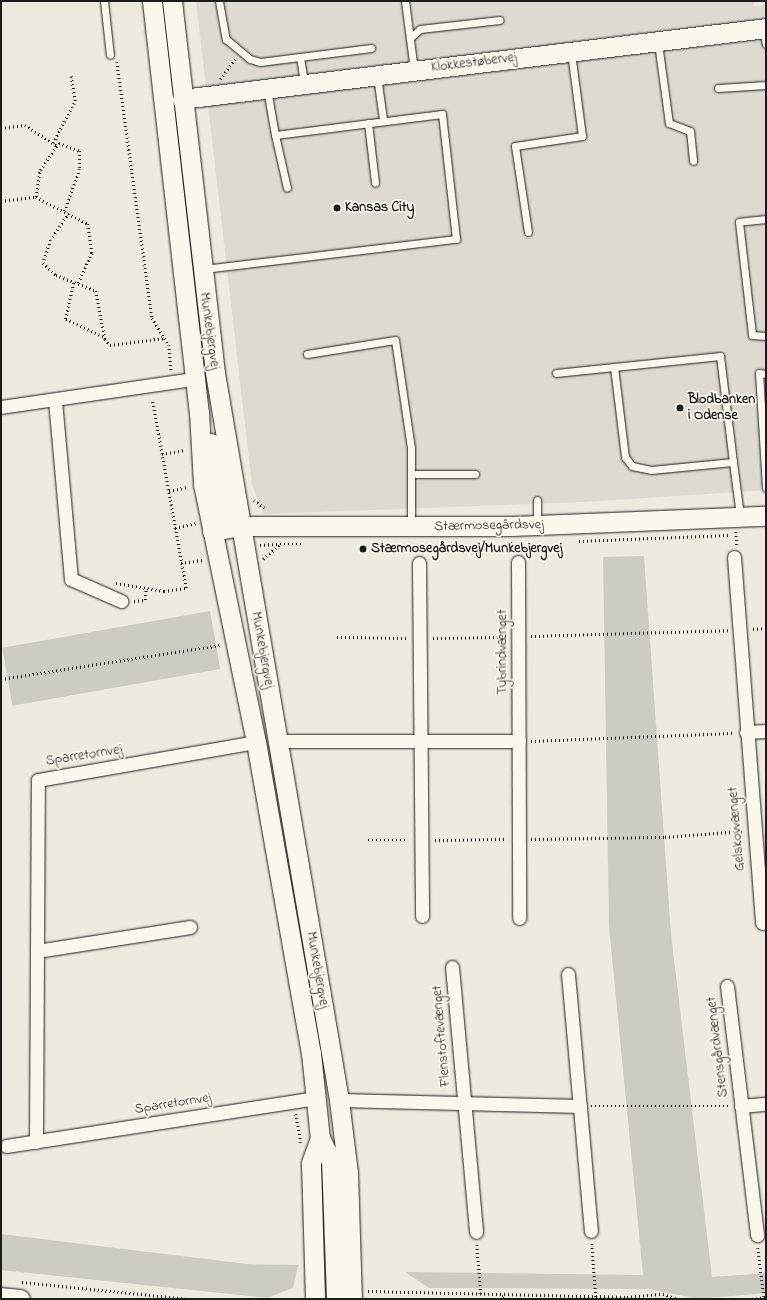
<!DOCTYPE html>
<meta charset="utf-8">
<style>
body{margin:0}
#map{position:relative;width:767px;height:1300px;overflow:hidden;background:#eeeadf;font-family:"Indie Flower",sans-serif}
div>[style]{position:absolute}
[style*='--x']{left:calc(var(--x)*1px);top:calc(var(--y)*1px);width:calc(var(--w)*1px);rotate:calc(var(--a)*1deg)}
.built>*{inset:0;background:#dedad1}
.green>*{inset:0;background:#ceccc2;transform-origin:0 0}
.path>*{height:2.5px;margin-top:-1.25px;transform-origin:0;background:repeating-linear-gradient(90deg,#1c1c1c 0 1px,transparent 0 4px)}
.roads{filter:drop-shadow(0 0 1px #1c1c1c) drop-shadow(0 0 1px #1c1c1c)}
.lane>*{height:7px;margin:-3.5px;padding:0 3.5px;transform-origin:3.5px;border-radius:3.5px;background:#fbf7ec}
.street>*{height:13px;margin:-6.5px;padding:0 6.5px;transform-origin:6.5px;border-radius:6.5px;background:#fbf7ec}
.secondary>*{height:19px;margin:-9.5px;padding:0 9.5px;transform-origin:9.5px;border-radius:9.5px;background:#fbf7ec}
.dots>*{width:11px;height:11px;translate:-50% -50%;box-sizing:border-box;border:2px solid #fbf7ec;border-radius:50%}
span{translate:-50% -50%;white-space:nowrap;text-align:center;line-height:1.15;-webkit-text-stroke:3.5px #fbf7ec;paint-order:stroke}
.street-label{font-size:14px;color:#1c1c1c}
.poi-label{font-size:14px;color:#1c1c1c;font-weight:700}
.left{translate:0 -50%;text-align:left}
.frame{position:absolute;inset:0;border:2px solid #1c1c1c;pointer-events:none}
</style>
<div id="map">
<div class="built">
<i style="clip-path:polygon(196px 1px,754px 1px,754px 6px,766px 5px,766px 490px,584px 502px,264px 514px,252px 485px)"></i>
</div>
<div class="green">
<i style="clip-path:polygon(644px 556px,671px 934px,712px 1277px,766px 1273px,766px 1293px,698px 1299px,649px 1289px,429px 1288px,405px 1272px,643px 1275px,609px 926px,603px 557px)"></i>
<i style="left:210px;top:611px;width:59px;height:211px;rotate:80deg"></i>
<i style="clip-path:polygon(1px 1234px,247px 1264px,298px 1265px,297px 1270px,293px 1288px,267px 1298px,1px 1270px)"></i>
</div>
<div class="path">
<i style="--x:117;--y:62;--w:258;--a:82.2"></i>
<i style="--x:152;--y:318;--w:32;--a:58"></i>
<i style="--x:169;--y:345;--w:25;--a:85"></i>
<i style="--x:220;--y:79;--w:25;--a:-53"></i>
<i style="--x:1;--y:128;--w:24;--a:-7"></i>
<i style="--x:25;--y:125;--w:38;--a:33"></i>
<i style="--x:53;--y:143;--w:47;--a:-62.4"></i>
<i style="--x:75;--y:101;--w:25;--a:-99"></i>
<i style="--x:36;--y:197;--w:27;--a:-82"></i>
<i style="--x:40;--y:170;--w:33;--a:-55"></i>
<i style="--x:59;--y:143;--w:22;--a:21"></i>
<i style="--x:80;--y:151;--w:18;--a:90"></i>
<i style="--x:80;--y:169;--w:45;--a:109.7"></i>
<i style="--x:1;--y:201;--w:35;--a:-7"></i>
<i style="--x:36;--y:197;--w:59;--a:27.4"></i>
<i style="--x:88;--y:224;--w:29;--a:82"></i>
<i style="--x:92;--y:253;--w:34;--a:114"></i>
<i style="--x:69;--y:213;--w:32;--a:124"></i>
<i style="--x:51;--y:240;--w:24;--a:109"></i>
<i style="--x:43;--y:263;--w:18;--a:43"></i>
<i style="--x:56;--y:275;--w:43;--a:21.8"></i>
<i style="--x:96;--y:291;--w:49;--a:79.4"></i>
<i style="--x:105;--y:339;--w:8;--a:50"></i>
<i style="--x:110;--y:345;--w:55;--a:-7.3"></i>
<i style="--x:74;--y:283;--w:37;--a:103"></i>
<i style="--x:66;--y:319;--w:42;--a:25.3"></i>
<i style="--x:162;--y:454;--w:23;--a:-10"></i>
<i style="--x:169;--y:491;--w:19;--a:-12"></i>
<i style="--x:254;--y:500;--w:15;--a:37"></i>
<i style="--x:175;--y:528;--w:22;--a:-13"></i>
<i style="--x:736;--y:532;--w:13;--a:86"></i>
<i style="--x:579;--y:541;--w:151;--a:-2.3"></i>
<i style="--x:511;--y:542;--w:10;--a:90"></i>
<i style="--x:260;--y:545;--w:19;--a:-3"></i>
<i style="--x:263;--y:559;--w:23;--a:-41"></i>
<i style="--x:280;--y:544;--w:22;--a:0"></i>
<i style="--x:181;--y:563;--w:22;--a:-8"></i>
<i style="--x:116;--y:583;--w:49;--a:9.5"></i>
<i style="--x:164;--y:591;--w:22;--a:-8"></i>
<i style="--x:186;--y:588;--w:192;--a:-100.2"></i>
<i style="--x:134;--y:601;--w:11;--a:-5"></i>
<i style="--x:145;--y:600;--w:11;--a:-85"></i>
<i style="--x:753;--y:629;--w:13;--a:-4"></i>
<i style="--x:531;--y:636;--w:197;--a:-1.7"></i>
<i style="--x:337;--y:637;--w:71;--a:0.8"></i>
<i style="--x:433;--y:638;--w:73;--a:-0.8"></i>
<i style="--x:1;--y:679;--w:222;--a:-8.8"></i>
<i style="--x:531;--y:741;--w:202;--a:-2.3"></i>
<i style="--x:531;--y:839;--w:134;--a:-0.9"></i>
<i style="--x:665;--y:837;--w:77;--a:-4.5"></i>
<i style="--x:368;--y:840;--w:40;--a:0"></i>
<i style="--x:435;--y:840;--w:71;--a:-0.8"></i>
<i style="--x:591;--y:1106;--w:137;--a:0"></i>
<i style="--x:296;--y:1114;--w:29;--a:80"></i>
<i style="--x:592;--y:1244;--w:53;--a:85.7"></i>
<i style="--x:477;--y:1245;--w:49;--a:85.3"></i>
<i style="--x:758;--y:1248;--w:49;--a:83"></i>
<i style="--x:22;--y:1282;--w:168;--a:5.8"></i>
<i style="--x:368;--y:1291;--w:259;--a:1.3"></i>
<i style="--x:627;--y:1297;--w:36;--a:-5"></i>
<i style="--x:663;--y:1294;--w:16;--a:18"></i>
<i style="--x:499;--y:1299;--w:7;--a:-34"></i>
<i style="--x:752;--y:1299;--w:14;--a:-8"></i>
</div>
<div class="roads">
<div class="lane">
<i style="--x:104;--y:1;--w:54;--a:83.7"></i>
<i style="--x:219;--y:1;--w:39;--a:80"></i>
<i style="--x:226;--y:39;--w:31;--a:40"></i>
<i style="--x:250;--y:59;--w:10;--a:17"></i>
<i style="--x:260;--y:62;--w:112;--a:-7.2"></i>
<i style="--x:405;--y:1;--w:70;--a:82.6"></i>
<i style="--x:763;--y:29;--w:15;--a:79"></i>
<i style="--x:410;--y:38;--w:13;--a:-42"></i>
<i style="--x:420;--y:29;--w:80;--a:-6.5"></i>
<i style="--x:658;--y:43;--w:81;--a:82.2"></i>
<i style="--x:669;--y:123;--w:22;--a:21"></i>
<i style="--x:690;--y:131;--w:30;--a:84"></i>
<i style="--x:300;--y:57;--w:26;--a:81"></i>
<i style="--x:377;--y:76;--w:43;--a:82.1"></i>
<i style="--x:718;--y:88;--w:48;--a:-3.6"></i>
<i style="--x:368;--y:123;--w:60;--a:83.3"></i>
<i style="--x:275;--y:135;--w:54;--a:77.2"></i>
<i style="--x:766;--y:219;--w:27;--a:174"></i>
<i style="--x:739;--y:222;--w:114;--a:83.4"></i>
<i style="--x:752;--y:335;--w:14;--a:4"></i>
<i style="--x:528;--y:232;--w:87;--a:-98.6"></i>
<i style="--x:515;--y:146;--w:68;--a:-8.5"></i>
<i style="--x:582;--y:136;--w:84;--a:-97.5"></i>
<i style="--x:203;--y:269;--w:255;--a:-6.8"></i>
<i style="--x:456;--y:239;--w:126;--a:-96.4"></i>
<i style="--x:442;--y:114;--w:168;--a:172.8"></i>
<i style="--x:275;--y:135;--w:47;--a:-99.9"></i>
<i style="--x:307;--y:354;--w:89;--a:-9"></i>
<i style="--x:395;--y:340;--w:109;--a:81.6"></i>
<i style="--x:411;--y:448;--w:77;--a:90"></i>
<i style="--x:614;--y:367;--w:91;--a:83"></i>
<i style="--x:625;--y:457;--w:11;--a:52"></i>
<i style="--x:632;--y:466;--w:19;--a:12"></i>
<i style="--x:651;--y:470;--w:82;--a:-5.6"></i>
<i style="--x:733;--y:462;--w:54;--a:82.6"></i>
<i style="--x:556;--y:373;--w:165;--a:-5.9"></i>
<i style="--x:720;--y:356;--w:107;--a:83"></i>
<i style="--x:766;--y:374;--w:7;--a:-172"></i>
<i style="--x:759;--y:373;--w:115;--a:86.5"></i>
<i style="--x:411;--y:474;--w:64;--a:0"></i>
<i style="--x:537;--y:500;--w:25;--a:90"></i>
</div>
<div class="street">
<i style="--x:55;--y:400;--w:180;--a:84.9"></i>
<i style="--x:71;--y:579;--w:55;--a:23.7"></i>
<i style="--x:1;--y:407;--w:195;--a:-8.3"></i>
<i style="--x:734;--y:557;--w:367;--a:85.6"></i>
<i style="--x:518;--y:562;--w:356;--a:89.8"></i>
<i style="--x:419;--y:563;--w:353;--a:89.5"></i>
<i style="--x:746;--y:732;--w:20;--a:-3"></i>
<i style="--x:278;--y:741;--w:241;--a:0"></i>
<i style="--x:37;--y:951;--w:155;--a:-8.9"></i>
<i style="--x:452;--y:967;--w:266;--a:84.8"></i>
<i style="--x:568;--y:974;--w:258;--a:84.9"></i>
<i style="--x:727;--y:986;--w:251;--a:83.1"></i>
<i style="--x:339;--y:1100;--w:241;--a:1.4"></i>
<i style="--x:741;--y:1106;--w:25;--a:-5"></i>
<i style="--x:36;--y:1142;--w:362;--a:-89.7"></i>
<i style="--x:38;--y:780;--w:221;--a:-9.9"></i>
<i style="--x:6;--y:1146;--w:314;--a:-8.8"></i>
</div>
<div class="secondary">
<i style="--x:152;--y:1;--w:414;--a:83.5"></i>
<i style="--x:199;--y:412;--w:72;--a:86.8"></i>
<i style="--x:203;--y:484;--w:263;--a:78.4"></i>
<i style="--x:256;--y:742;--w:316;--a:80"></i>
<i style="--x:311;--y:1053;--w:85;--a:84"></i>
<i style="--x:320;--y:1138;--w:27;--a:110"></i>
<i style="--x:311;--y:1163;--w:136;--a:88.3"></i>
<i style="--x:172;--y:1;--w:374;--a:83.4"></i>
<i style="--x:215;--y:373;--w:737;--a:80.32"></i>
<i style="--x:339;--y:1100;--w:74;--a:83"></i>
<i style="--x:348;--y:1173;--w:126;--a:88.2"></i>
<i style="--x:182;--y:99;--w:588;--a:-6.93"></i>
<i style="--x:211;--y:443;--w:81;--a:80.1"></i>
<i style="--x:225;--y:523;--w:14;--a:12"></i>
<i style="--x:212;--y:531;--w:27;--a:-10"></i>
<i style="--x:239;--y:526;--w:273;--a:0"></i>
<i style="--x:512;--y:526;--w:254;--a:-2.3"></i>
<i style="--x:320;--y:1138;--w:25;--a:63"></i>
<i style="--x:331;--y:1160;--w:139;--a:87.9"></i>
<i style="--x:1;--y:1297;--w:19;--a:6"></i>
</div>
</div>
<div class="dots">
<i style="left:337px;top:208px;background:#1c1c1c"></i>
<i style="left:680px;top:408px;background:#1c1c1c"></i>
<i style="left:363px;top:549px;background:#1c1c1c"></i>
</div>
<div class="street-label">
<span style="left:474px;top:63px;rotate:-7deg">Klokkestøbervej</span>
<span style="left:209px;top:331px;rotate:82deg">Munkebjergvej</span>
<span style="left:489px;top:526px;rotate:-1deg">Stærmosegårdsvej</span>
<span style="left:262px;top:650px;rotate:80deg">Munkebjergvej</span>
<span style="left:503px;top:652px;rotate:-90deg">Tybrindvænget</span>
<span style="left:84px;top:756px;rotate:-9deg">Sparretornvej</span>
<span style="left:737px;top:829px;rotate:-95deg">Gelskovvænget</span>
<span style="left:317px;top:970px;rotate:80deg">Munkebjergvej</span>
<span style="left:442px;top:1036px;rotate:-95deg">Flenstoftevænget</span>
<span style="left:718px;top:1047px;rotate:-97deg">Stensgårdvænget</span>
<span style="left:173px;top:1104px;rotate:-9deg">Sparretornvej</span>
</div>
<div class="poi-label">
<span class="left" style="left:345px;top:208px">Kansas City</span>
<span class="left" style="left:688px;top:408px">Blodbanken<br>i Odense</span>
<span class="left" style="left:371px;top:549px">Stærmosegårdsvej/Munkebjergvej</span>
</div>
<div class="frame"></div>
</div>
